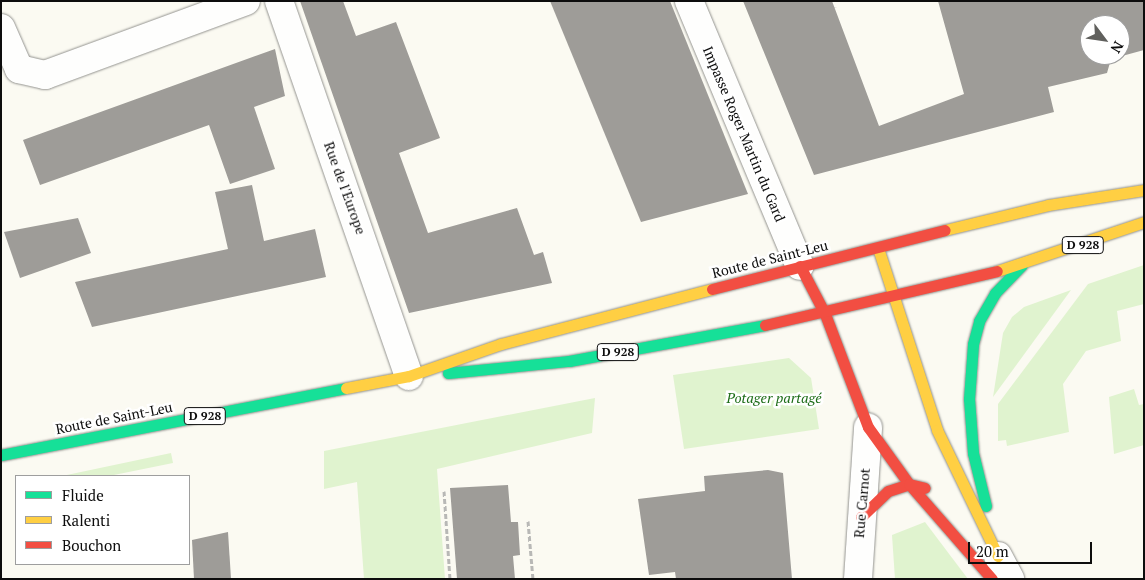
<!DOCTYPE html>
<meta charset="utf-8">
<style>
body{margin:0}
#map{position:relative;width:1145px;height:580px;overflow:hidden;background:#fbfaf2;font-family:"PT Serif",serif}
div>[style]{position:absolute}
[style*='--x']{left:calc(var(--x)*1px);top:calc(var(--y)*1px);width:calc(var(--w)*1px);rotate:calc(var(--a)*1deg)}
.green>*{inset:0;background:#e0f3cf}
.building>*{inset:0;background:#9e9c98}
.path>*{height:3px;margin-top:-1.5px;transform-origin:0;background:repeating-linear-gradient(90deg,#b8b8b6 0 5px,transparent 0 7.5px)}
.roads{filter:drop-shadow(0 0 1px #949490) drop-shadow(0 0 1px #949490)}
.street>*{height:28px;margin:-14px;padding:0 14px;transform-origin:14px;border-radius:14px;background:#fefefd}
.fast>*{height:11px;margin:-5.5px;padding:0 5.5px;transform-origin:5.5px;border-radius:5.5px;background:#16e098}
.slow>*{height:11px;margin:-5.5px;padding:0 5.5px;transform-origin:5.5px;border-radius:5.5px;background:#ffcf43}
.jam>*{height:11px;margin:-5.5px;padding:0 5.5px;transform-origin:5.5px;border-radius:5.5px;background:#f24e42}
span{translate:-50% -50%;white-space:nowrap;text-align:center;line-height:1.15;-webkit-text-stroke:5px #fff;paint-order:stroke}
.shield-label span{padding:1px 4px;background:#fff;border:1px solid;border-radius:4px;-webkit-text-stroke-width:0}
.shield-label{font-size:12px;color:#0d0d0d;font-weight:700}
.street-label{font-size:14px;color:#0d0d0d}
.park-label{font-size:14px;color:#1c6c17;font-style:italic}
.frame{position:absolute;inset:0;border:2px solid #0d0d0d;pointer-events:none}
.legend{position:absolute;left:15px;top:475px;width:175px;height:90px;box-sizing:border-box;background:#fff;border:1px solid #9e9e9e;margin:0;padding:6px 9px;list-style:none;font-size:15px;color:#0d0d0d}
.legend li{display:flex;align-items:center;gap:10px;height:25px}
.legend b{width:25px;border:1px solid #9e9e9e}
.north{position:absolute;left:1080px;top:15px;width:50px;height:50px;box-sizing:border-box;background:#fff;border:1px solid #9e9e9e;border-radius:50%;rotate:121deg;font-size:14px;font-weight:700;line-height:20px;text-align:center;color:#0d0d0d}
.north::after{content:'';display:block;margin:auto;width:18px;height:22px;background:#60605d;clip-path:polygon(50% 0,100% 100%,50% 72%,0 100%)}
.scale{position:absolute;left:968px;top:542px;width:124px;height:22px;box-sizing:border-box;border:2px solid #0d0d0d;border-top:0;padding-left:6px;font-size:15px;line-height:18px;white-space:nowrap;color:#0d0d0d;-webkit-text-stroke:4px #fff;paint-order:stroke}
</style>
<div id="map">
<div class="green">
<i style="clip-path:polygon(1144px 265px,1144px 304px,1117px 311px,1121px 341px,1086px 351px,1063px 384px,1069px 432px,1007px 446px,1006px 440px,998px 441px,998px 404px,1088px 284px)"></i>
<i style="clip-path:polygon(1071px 290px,993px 397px,1003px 333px,1012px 317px,1024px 307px)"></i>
<i style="clip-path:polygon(789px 358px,811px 378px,819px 429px,684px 449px,673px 375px)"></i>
<i style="clip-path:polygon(1134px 389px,1139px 405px,1144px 404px,1144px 445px,1114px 454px,1109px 397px)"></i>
<i style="clip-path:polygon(595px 398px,592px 433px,437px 469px,445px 579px,364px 579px,357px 482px,324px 489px,324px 451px)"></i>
<i style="clip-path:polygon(171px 453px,173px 463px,109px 476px,62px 476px)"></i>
<i style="clip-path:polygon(925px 522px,968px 579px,895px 579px,892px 535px)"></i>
</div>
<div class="building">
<i style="clip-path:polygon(300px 1px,343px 1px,356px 36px,396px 22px,440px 138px,399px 153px,428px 233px,517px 208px,534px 255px,543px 252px,552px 283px,409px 313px)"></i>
<i style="clip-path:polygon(550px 1px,670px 1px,748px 194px,641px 222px)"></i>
<i style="clip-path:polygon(evenodd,743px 1px,832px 1px,879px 126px,964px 94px,938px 1px,1144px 1px,1144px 50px,1111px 59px,1107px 73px,1048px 87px,1054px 112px,814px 175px,743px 1px,1090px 25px,1120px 25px,1120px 55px,1090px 55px,1090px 25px)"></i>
<i style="clip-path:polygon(275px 49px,285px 96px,254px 107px,275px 169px,230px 184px,209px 125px,40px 185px,23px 140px)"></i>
<i style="clip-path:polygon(252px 185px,264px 241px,315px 229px,326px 277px,92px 327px,75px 282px,228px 249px,215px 192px)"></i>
<i style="clip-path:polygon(78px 218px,91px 253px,20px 278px,4px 232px)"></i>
<i style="clip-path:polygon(768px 470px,783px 473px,792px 579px,676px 579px,675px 572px,649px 575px,638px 499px,705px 491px,704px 476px)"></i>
<i style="clip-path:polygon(508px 485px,511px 522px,518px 522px,520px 555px,513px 556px,515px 579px,457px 579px,450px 488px)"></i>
<i style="clip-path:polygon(228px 532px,231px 579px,194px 579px,192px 540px)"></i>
</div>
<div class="path">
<i style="--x:444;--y:491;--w:88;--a:86.1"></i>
<i style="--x:528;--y:521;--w:58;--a:85.1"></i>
</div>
<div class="roads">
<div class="street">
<i style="--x:279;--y:1;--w:397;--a:70.9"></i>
<i style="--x:689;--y:1;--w:287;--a:67.3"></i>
<i style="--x:1;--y:28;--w:45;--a:66.3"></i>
<i style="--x:19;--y:69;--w:27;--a:13"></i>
<i style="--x:45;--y:75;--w:214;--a:-20.2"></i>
<i style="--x:998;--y:556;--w:26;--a:62"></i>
<i style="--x:858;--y:579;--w:152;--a:-86.2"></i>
</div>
<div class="fast">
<i style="--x:448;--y:373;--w:122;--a:-5.7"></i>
<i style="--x:569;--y:361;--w:199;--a:-10.4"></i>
<i style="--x:1;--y:455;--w:351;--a:-11"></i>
<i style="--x:986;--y:506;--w:55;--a:-103.8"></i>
<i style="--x:973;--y:453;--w:54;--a:-94.2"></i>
<i style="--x:969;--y:399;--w:55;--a:-85.8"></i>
<i style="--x:973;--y:344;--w:24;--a:-75"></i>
<i style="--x:979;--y:321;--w:32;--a:-60"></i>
<i style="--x:995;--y:293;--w:39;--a:-46"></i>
</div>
<div class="slow">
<i style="--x:945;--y:230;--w:106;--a:-13.6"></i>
<i style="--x:1048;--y:205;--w:97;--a:-8.9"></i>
<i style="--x:878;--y:248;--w:191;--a:72"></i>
<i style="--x:937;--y:430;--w:140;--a:64.2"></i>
<i style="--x:997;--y:271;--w:155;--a:-18.4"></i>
<i style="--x:346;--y:388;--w:64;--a:-10.8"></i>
<i style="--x:409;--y:376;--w:97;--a:-19.2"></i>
<i style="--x:501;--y:344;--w:218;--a:-14.6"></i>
</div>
<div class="jam">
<i style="--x:800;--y:266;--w:54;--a:62.5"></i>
<i style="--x:825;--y:314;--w:121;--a:69.2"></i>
<i style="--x:868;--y:427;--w:70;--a:54.3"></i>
<i style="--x:909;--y:484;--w:126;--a:48.9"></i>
<i style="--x:712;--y:289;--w:240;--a:-14.2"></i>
<i style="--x:765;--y:325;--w:238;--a:-13.1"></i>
<i style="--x:861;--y:517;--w:37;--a:-44"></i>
<i style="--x:888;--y:491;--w:22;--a:-18"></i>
<i style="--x:909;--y:484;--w:16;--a:14"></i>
</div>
</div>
<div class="shield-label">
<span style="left:1083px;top:245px">D 928</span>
<span style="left:618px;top:352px">D 928</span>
<span style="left:205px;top:416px">D 928</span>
</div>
<div class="street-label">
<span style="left:744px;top:134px;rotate:67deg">Impasse Roger Martin du Gard</span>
<span style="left:345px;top:188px;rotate:70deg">Rue de l'Europe</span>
<span style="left:770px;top:259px;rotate:-14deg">Route de Saint-Leu</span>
<span style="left:114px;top:418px;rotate:-11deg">Route de Saint-Leu</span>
<span style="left:862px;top:503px;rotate:-85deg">Rue Carnot</span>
</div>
<div class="park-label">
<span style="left:774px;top:398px">Potager partagé</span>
</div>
<div class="frame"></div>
<ul class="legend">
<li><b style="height:6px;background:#16e098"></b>Fluide</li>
<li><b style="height:6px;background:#ffcf43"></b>Ralenti</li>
<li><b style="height:6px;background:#f24e42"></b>Bouchon</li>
</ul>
<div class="north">N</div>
<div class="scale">20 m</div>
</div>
